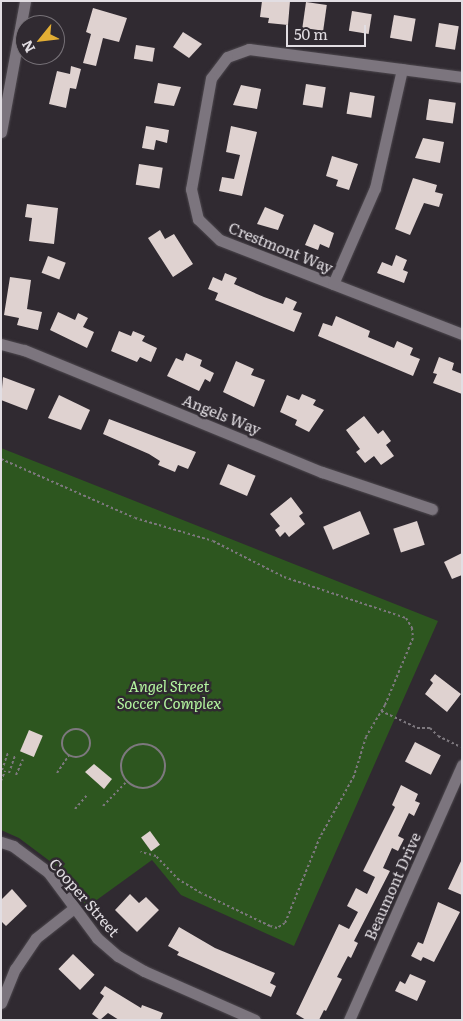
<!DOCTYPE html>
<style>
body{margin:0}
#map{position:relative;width:463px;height:1021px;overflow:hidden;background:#302a31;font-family:Literata,serif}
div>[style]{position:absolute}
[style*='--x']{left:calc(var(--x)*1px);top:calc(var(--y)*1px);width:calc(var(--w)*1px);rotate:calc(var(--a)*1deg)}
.green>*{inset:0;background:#2d561f}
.building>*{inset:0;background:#dfd2d0;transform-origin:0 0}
.path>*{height:2px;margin-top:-1px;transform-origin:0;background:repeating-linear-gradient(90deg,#7d787e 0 2.5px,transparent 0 5px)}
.path>.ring{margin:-1px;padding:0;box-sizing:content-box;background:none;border:2px solid #7d787e;border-radius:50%}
.roads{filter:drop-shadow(0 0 1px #4d484e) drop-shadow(0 0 1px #4d484e)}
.minor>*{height:11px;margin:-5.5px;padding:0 5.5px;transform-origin:5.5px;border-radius:5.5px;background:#7c757e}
span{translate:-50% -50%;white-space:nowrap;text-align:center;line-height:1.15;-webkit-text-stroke:5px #302a31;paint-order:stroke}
.street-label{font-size:15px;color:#e2dee3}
.park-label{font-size:15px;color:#b4f6a0;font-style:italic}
.frame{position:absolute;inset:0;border:2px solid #e2dee3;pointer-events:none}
.north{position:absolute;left:15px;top:15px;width:50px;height:50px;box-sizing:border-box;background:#302a31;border:1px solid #777278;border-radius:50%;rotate:241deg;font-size:14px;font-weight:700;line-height:20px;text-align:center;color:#e2dee3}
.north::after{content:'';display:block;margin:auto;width:18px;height:22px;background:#e3ae34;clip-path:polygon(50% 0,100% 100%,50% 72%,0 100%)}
.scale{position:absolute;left:286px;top:25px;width:80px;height:22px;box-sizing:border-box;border:2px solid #e2dee3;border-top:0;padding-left:6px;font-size:15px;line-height:18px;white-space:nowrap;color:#e2dee3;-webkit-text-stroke:4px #302a31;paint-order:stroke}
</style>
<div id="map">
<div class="green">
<i style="clip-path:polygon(1px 448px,438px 621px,294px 946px,181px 895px,152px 860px,87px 907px,55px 865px,19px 838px,1px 830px)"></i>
</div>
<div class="building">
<i style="clip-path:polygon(262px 1px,290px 1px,288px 25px,268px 23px,269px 18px,260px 17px)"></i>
<i style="left:306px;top:2px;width:21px;height:26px;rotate:8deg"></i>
<i style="clip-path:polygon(93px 8px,127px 18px,119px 42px,103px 38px,96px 66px,83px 63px,91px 34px,86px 32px)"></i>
<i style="left:352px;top:11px;width:20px;height:20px;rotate:9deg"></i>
<i style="left:394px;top:15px;width:22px;height:23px;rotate:10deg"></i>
<i style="left:439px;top:23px;width:20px;height:24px;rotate:9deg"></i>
<i style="clip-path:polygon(183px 32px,202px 44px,189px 58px,173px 47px)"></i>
<i style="left:136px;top:45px;width:19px;height:14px;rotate:9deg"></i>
<i style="clip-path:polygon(71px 66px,81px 69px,76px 89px,70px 88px,66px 108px,49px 104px,57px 71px,70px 74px)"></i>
<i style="clip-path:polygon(158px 83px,181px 87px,174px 106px,154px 103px)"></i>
<i style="left:306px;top:84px;width:20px;height:21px;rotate:9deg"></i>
<i style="clip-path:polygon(241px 85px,261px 89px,257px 109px,233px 105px)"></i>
<i style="left:350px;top:92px;width:25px;height:22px;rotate:9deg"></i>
<i style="left:429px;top:99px;width:27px;height:21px;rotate:8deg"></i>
<i style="clip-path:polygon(146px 126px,169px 130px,167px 143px,156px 140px,154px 150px,142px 148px)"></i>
<i style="clip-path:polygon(231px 126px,257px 132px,242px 196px,219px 191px,222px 177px,234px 179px,240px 155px,226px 152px)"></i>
<i style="clip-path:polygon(423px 138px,444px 142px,440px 163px,415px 158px)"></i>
<i style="clip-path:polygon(332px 156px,358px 164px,349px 190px,336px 186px,338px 180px,326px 176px)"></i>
<i style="left:139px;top:164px;width:24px;height:21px;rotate:9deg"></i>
<i style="clip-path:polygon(413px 178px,437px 185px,435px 192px,443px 194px,439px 207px,424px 203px,410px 235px,395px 229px)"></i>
<i style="clip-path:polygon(27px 204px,58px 208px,54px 244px,29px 241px,32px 218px,25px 217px)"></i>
<i style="clip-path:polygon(265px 207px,284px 215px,278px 230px,257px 224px)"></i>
<i style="clip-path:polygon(314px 224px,334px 233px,329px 248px,320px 244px,318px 250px,305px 245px)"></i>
<i style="clip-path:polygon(160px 230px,165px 239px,174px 234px,193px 264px,173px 277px,148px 238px)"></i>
<i style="clip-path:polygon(396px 255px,407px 260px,403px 270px,408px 272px,404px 283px,377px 273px,382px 262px,392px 266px)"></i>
<i style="left:48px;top:256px;width:19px;height:18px;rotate:21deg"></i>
<i style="clip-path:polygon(225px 273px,237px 278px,234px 284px,264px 297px,283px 304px,286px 297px,297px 302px,293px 310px,302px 313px,294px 332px,215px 300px,218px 293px,208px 289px,213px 277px,222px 281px)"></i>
<i style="clip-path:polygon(10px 277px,31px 280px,27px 309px,42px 312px,38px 330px,17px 325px,19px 318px,4px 315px)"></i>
<i style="clip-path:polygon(58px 312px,75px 320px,78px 313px,88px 318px,83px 327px,94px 332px,87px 348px,50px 330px)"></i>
<i style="clip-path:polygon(336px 316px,370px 331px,368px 337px,394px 348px,397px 341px,413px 348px,410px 355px,420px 359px,413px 376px,318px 336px,323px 323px,332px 326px)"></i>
<i style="clip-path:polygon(119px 331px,131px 336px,133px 331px,145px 336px,142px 341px,157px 348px,151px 362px,140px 357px,137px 362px,111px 351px)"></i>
<i style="clip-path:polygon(186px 353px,202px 360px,200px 366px,214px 373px,210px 382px,205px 379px,199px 391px,167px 376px,176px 358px,183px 361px)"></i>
<i style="clip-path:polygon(439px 357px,454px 363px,452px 370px,462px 374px,462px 394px,433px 383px,437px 374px,433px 373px)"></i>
<i style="clip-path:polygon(236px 361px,254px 369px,251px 375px,265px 380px,254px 407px,223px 392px)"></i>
<i style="clip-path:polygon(3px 377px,35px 389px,27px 410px,1px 400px)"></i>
<i style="clip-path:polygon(302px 394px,316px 400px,313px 405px,324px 410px,309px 432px,295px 425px,297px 420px,280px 412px,287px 395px,299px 400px)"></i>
<i style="clip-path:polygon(59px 395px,90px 410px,81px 430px,48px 418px)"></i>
<i style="clip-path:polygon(364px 416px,378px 434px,383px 430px,391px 441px,386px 445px,394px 456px,381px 465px,374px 456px,365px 463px,356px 452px,360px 449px,346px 430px)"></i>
<i style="clip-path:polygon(109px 419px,196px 452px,188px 469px,178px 465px,175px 472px,158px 465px,160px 461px,149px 454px,103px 434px)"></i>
<i style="left:228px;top:464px;width:30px;height:22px;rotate:23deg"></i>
<i style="clip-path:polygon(291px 497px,303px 513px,299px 516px,305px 524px,289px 537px,285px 532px,280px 537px,275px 530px,280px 526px,270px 514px)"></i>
<i style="left:360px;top:511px;width:25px;height:40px;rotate:67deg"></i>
<i style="left:417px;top:521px;width:25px;height:25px;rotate:72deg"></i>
<i style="clip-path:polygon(462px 553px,462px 575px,452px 579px,444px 562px)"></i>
<i style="clip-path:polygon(435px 674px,461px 694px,447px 712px,425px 694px,433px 683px,430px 680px)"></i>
<i style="left:29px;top:730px;width:15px;height:23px;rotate:23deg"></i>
<i style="left:415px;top:742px;width:29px;height:22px;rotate:27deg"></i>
<i style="clip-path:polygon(94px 764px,112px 779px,104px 789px,85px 772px)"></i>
<i style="clip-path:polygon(401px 785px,418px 794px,415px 801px,420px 803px,414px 816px,409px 813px,398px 836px,404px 839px,398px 851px,392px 848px,383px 868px,390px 871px,354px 941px,358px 943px,351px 958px,348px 956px,337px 977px,342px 979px,326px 1011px,324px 1010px,319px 1020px,306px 1020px,296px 1014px,339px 924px,349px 929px,358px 912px,347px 906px,356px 888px,367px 894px,375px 877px,363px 871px,395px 807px,392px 805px)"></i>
<i style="left:150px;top:831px;width:17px;height:11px;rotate:54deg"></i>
<i style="clip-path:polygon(462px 859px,462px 895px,448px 889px)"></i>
<i style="clip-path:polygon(12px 889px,27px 906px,6px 926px,1px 921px,1px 900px)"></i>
<i style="clip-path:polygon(130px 894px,139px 903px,146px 897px,159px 910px,137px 932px,115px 910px)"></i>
<i style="clip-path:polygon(438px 902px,460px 912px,434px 962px,423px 957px,421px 961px,411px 956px,418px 942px,423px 944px)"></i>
<i style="clip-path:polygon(179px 927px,215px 948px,275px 973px,270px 983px,276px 986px,271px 997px,177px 955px,179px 952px,168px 946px)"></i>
<i style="left:73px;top:954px;width:30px;height:21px;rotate:44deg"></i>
<i style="clip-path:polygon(410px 974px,426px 981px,417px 1001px,395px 991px,400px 981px,405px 984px)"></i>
<i style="clip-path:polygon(105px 986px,141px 1008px,142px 1005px,163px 1013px,160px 1020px,119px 1020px,108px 1013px,100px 1020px,92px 1014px,104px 996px,100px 993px)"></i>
</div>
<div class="path">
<i style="--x:1;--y:459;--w:146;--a:23.8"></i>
<i style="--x:135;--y:518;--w:81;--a:16.4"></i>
<i style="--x:213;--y:541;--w:80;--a:26.9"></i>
<i style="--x:284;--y:577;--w:129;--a:18.6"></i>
<i style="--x:406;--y:618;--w:12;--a:59"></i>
<i style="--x:412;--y:628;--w:10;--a:84"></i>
<i style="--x:413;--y:638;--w:73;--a:112.7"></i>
<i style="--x:385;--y:705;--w:37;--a:121"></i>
<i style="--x:366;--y:737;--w:41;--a:107.1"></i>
<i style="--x:354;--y:776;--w:70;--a:119.1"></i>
<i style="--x:320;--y:837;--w:93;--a:112.1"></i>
<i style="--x:285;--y:923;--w:9;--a:148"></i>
<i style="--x:277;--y:928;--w:7;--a:-164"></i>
<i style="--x:270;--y:926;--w:76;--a:-154.4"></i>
<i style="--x:201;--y:893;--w:26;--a:-149"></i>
<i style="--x:179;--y:880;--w:33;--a:-134"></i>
<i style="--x:156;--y:856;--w:16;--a:-165"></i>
<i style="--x:381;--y:711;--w:40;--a:25"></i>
<i style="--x:417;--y:728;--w:13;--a:0"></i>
<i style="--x:430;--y:728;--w:11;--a:45"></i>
<i style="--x:438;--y:736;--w:25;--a:26"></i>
<i class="ring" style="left:62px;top:729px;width:26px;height:26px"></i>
<i class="ring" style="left:121px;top:744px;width:42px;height:42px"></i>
<i style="--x:2;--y:770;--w:18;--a:-71"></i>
<i style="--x:9;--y:773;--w:18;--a:-71"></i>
<i style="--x:57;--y:773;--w:22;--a:-56"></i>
<i style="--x:16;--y:775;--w:17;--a:-66"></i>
<i style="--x:1;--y:781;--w:11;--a:-68"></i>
<i style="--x:103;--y:806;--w:35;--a:-46"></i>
<i style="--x:75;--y:809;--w:20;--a:-49"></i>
</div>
<div class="roads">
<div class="minor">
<i style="--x:462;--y:77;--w:215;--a:-172.5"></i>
<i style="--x:249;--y:49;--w:23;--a:160"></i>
<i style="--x:227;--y:57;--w:26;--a:127"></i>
<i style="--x:211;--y:78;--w:113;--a:100.2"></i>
<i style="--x:191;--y:189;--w:31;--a:77"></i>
<i style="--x:198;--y:219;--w:30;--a:44"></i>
<i style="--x:220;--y:240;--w:260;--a:21.2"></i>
<i style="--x:1;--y:132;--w:133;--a:-79.6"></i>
<i style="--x:333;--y:284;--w:105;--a:-66.4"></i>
<i style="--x:375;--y:188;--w:122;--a:-77.2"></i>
<i style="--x:1;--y:344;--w:24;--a:15"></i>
<i style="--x:24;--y:350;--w:322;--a:22.3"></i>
<i style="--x:322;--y:472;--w:116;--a:18.6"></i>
<i style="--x:1;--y:842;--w:13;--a:18"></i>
<i style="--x:13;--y:846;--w:44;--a:36.6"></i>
<i style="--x:48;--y:872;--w:82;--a:53.4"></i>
<i style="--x:97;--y:938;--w:28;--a:41"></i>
<i style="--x:118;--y:956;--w:30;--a:30"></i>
<i style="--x:144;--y:971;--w:121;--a:23.8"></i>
<i style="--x:1;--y:1003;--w:37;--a:-68"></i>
<i style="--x:15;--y:969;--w:37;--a:-56"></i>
<i style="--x:36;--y:938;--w:48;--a:-38.3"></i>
<i style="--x:349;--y:1020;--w:279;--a:-66.1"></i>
</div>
</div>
<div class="street-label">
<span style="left:281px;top:247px;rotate:22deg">Crestmont Way</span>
<span style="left:222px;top:414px;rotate:22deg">Angels Way</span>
<span style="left:392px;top:886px;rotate:-66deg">Beaumont Drive</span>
<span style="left:85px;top:897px;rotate:49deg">Cooper Street</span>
</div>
<div class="park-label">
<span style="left:169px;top:694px">Angel Street<br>Soccer Complex</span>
</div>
<div class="frame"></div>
<div class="north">N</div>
<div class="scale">50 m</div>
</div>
